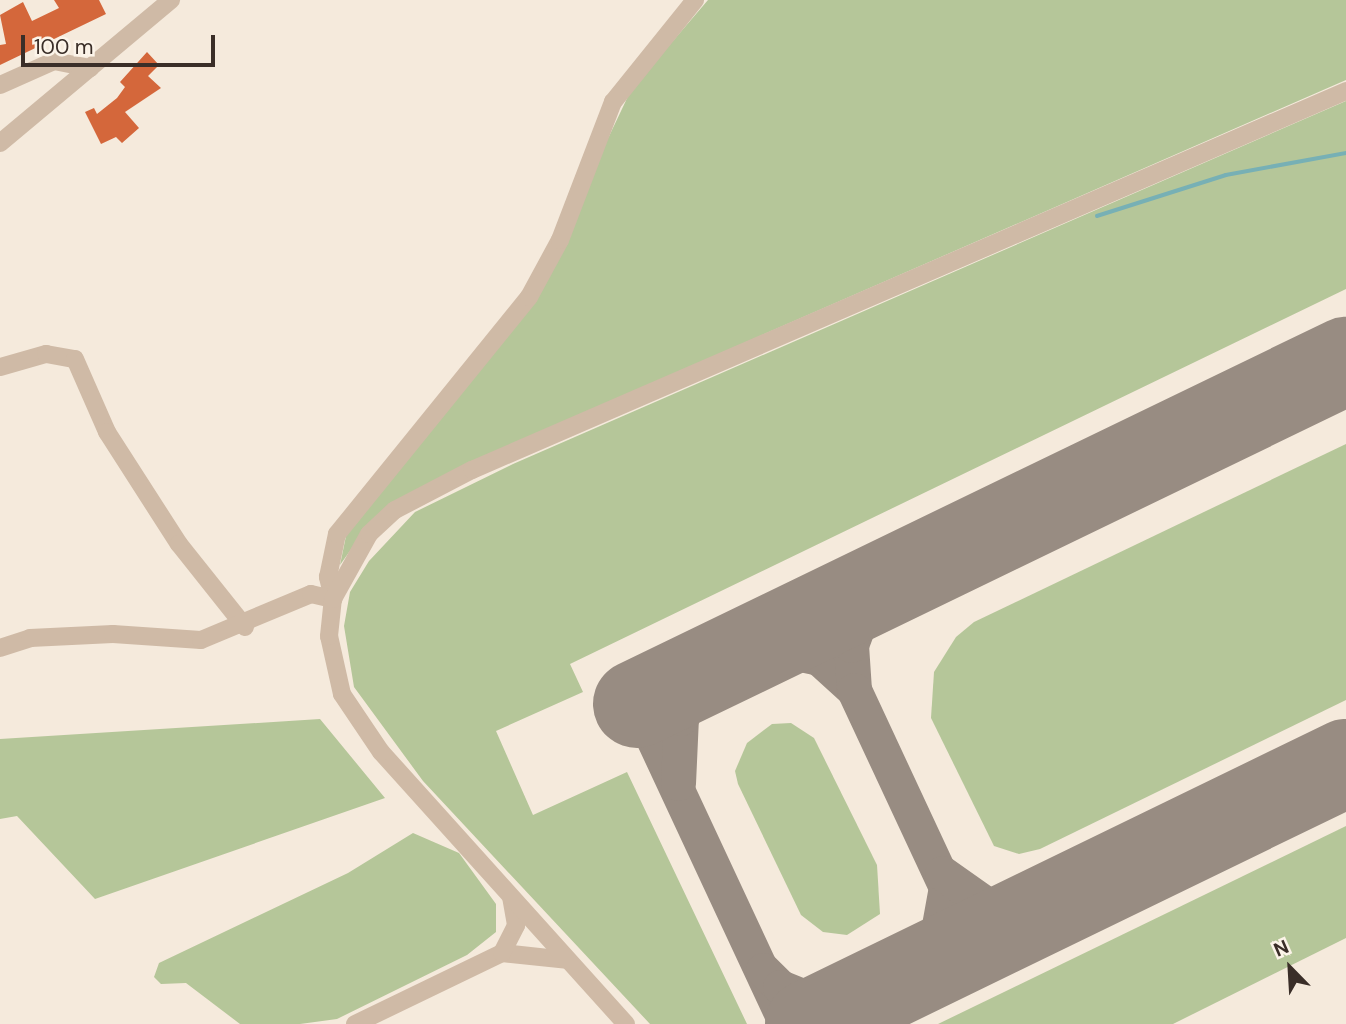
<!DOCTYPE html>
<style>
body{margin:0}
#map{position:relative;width:1346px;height:1024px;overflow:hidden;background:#f5eadc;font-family:"DM Sans",sans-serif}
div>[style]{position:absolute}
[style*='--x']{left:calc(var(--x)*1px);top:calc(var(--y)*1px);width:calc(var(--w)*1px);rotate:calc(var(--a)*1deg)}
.green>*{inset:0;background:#b5c699}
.stream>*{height:3.5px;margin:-1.75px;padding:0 1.75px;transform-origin:1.75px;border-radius:1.75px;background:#77b0b5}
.taxiway>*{height:35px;margin:-17.5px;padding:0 17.5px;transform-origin:17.5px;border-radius:17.5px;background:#988c82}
.runway>*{height:88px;margin:-44px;padding:0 44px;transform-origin:44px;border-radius:44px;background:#988c82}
.building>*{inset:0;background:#d4673b}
.minor>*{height:18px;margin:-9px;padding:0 9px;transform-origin:9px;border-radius:9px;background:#cfbaa6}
span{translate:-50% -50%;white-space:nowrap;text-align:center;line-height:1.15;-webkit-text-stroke:6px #fcf4e9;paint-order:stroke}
.north{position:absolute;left:1255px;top:933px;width:70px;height:70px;-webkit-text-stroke:5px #fcf4e9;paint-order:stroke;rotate:336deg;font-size:19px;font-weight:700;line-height:28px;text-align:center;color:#3a2e28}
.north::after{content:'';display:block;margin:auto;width:24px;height:32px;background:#3a2e28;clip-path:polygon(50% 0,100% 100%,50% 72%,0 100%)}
.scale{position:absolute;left:21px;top:35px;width:194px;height:32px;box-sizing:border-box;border:4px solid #3a2e28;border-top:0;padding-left:9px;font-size:21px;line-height:24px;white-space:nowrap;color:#3a2e28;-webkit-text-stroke:5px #fcf4e9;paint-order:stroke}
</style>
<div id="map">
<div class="green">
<i style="clip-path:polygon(708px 0,1346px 0,1346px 80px,483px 457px,352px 548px,340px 565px,346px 536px,524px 315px,631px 90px)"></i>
<i style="clip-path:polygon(1346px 101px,1346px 289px,570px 664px,583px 692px,496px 731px,533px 815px,627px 772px,747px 1024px,650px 1024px,423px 781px,354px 687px,344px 626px,350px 592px,369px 561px,415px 512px,513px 464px)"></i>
<i style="clip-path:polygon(1346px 444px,1346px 700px,1040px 849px,1019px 854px,994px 846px,931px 718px,934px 672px,956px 637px,974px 622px)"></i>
<i style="clip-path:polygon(320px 719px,385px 798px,95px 899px,17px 816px,0 819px,0 739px)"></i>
<i style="clip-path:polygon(791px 723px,814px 738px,877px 865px,880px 914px,847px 935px,823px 932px,801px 915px,738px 784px,735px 771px,747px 743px,772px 724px)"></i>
<i style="clip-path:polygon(1346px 826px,1346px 938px,1173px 1024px,938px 1024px)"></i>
<i style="clip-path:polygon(413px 833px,459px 853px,496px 904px,496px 932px,467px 955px,337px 1019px,300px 1024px,240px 1024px,186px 983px,161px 984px,154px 977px,159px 963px,348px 873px)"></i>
</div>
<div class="stream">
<i style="--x:1097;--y:216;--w:135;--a:-17.6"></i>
<i style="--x:1226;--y:175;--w:122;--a:-10.4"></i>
</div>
<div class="taxiway">
<i style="--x:759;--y:645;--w:61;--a:12.2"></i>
<i style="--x:819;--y:658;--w:47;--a:42.4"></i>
<i style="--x:854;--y:690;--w:45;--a:-93.8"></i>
<i style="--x:851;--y:645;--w:58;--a:-69.7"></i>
<i style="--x:854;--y:690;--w:217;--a:65"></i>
<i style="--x:946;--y:887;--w:56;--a:100.3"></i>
<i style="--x:936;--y:942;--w:45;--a:132.3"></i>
<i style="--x:637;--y:704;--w:353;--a:65"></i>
<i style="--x:678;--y:783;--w:65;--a:-87.4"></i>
<i style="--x:681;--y:718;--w:53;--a:-62.9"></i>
<i style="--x:942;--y:873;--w:62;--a:35.2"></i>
<i style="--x:993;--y:909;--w:60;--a:-2.9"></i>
<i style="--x:763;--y:970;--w:24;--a:45"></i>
<i style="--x:780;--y:987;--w:40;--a:22"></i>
<i style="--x:817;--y:1002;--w:54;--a:-9.6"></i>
</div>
<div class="runway">
<i style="--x:637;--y:704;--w:788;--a:-25.82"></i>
<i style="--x:809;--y:1024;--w:597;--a:-25.92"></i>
</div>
<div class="building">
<i style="clip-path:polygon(54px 0,99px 0,106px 14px,0 65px,0 45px,6px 44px,0 15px,23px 2px,32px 21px,59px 8px)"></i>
<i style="clip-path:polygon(147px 52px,159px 65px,148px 76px,161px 88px,125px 112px,139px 128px,122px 143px,116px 137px,101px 144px,85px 112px,94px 108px,97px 114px,117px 98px,125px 87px,120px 82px)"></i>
</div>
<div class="minor">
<i style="--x:0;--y:85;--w:59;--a:-24"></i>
<i style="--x:54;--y:61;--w:37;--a:11"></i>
<i style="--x:0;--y:143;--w:223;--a:-39.9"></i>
<i style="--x:0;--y:367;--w:48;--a:-15.8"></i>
<i style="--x:46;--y:354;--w:29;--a:10"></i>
<i style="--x:75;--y:359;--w:80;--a:66.3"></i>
<i style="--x:107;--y:432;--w:133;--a:57.3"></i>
<i style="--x:179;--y:544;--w:106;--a:51.5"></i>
<i style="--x:333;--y:599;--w:23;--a:-103"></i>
<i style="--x:328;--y:577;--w:44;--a:-78.2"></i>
<i style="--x:337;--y:534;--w:305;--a:-51"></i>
<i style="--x:529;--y:297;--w:65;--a:-61.5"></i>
<i style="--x:560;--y:240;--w:148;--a:-69"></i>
<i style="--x:613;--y:102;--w:131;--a:-51.2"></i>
<i style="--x:0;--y:648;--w:32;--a:-18"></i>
<i style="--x:30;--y:638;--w:83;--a:-2.8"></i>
<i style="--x:113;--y:634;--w:88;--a:3.9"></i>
<i style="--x:201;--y:640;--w:119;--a:-22.7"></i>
<i style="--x:311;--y:594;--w:23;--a:13"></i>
<i style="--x:502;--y:953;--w:65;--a:6.1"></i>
<i style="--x:355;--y:1024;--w:163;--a:-25.8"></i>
<i style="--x:502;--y:953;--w:31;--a:-63"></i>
<i style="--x:516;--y:925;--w:27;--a:-100"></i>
<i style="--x:626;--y:1024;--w:366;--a:-132"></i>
<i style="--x:381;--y:752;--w:70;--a:-123.9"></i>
<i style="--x:342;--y:694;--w:59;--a:-102.6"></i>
<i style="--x:329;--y:636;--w:37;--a:-84"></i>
<i style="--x:333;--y:599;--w:74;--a:-61"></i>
<i style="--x:369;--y:534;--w:35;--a:-43"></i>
<i style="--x:395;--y:510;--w:87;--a:-27.5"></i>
<i style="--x:472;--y:470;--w:953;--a:-23.44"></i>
</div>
<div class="north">N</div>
<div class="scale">100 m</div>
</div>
